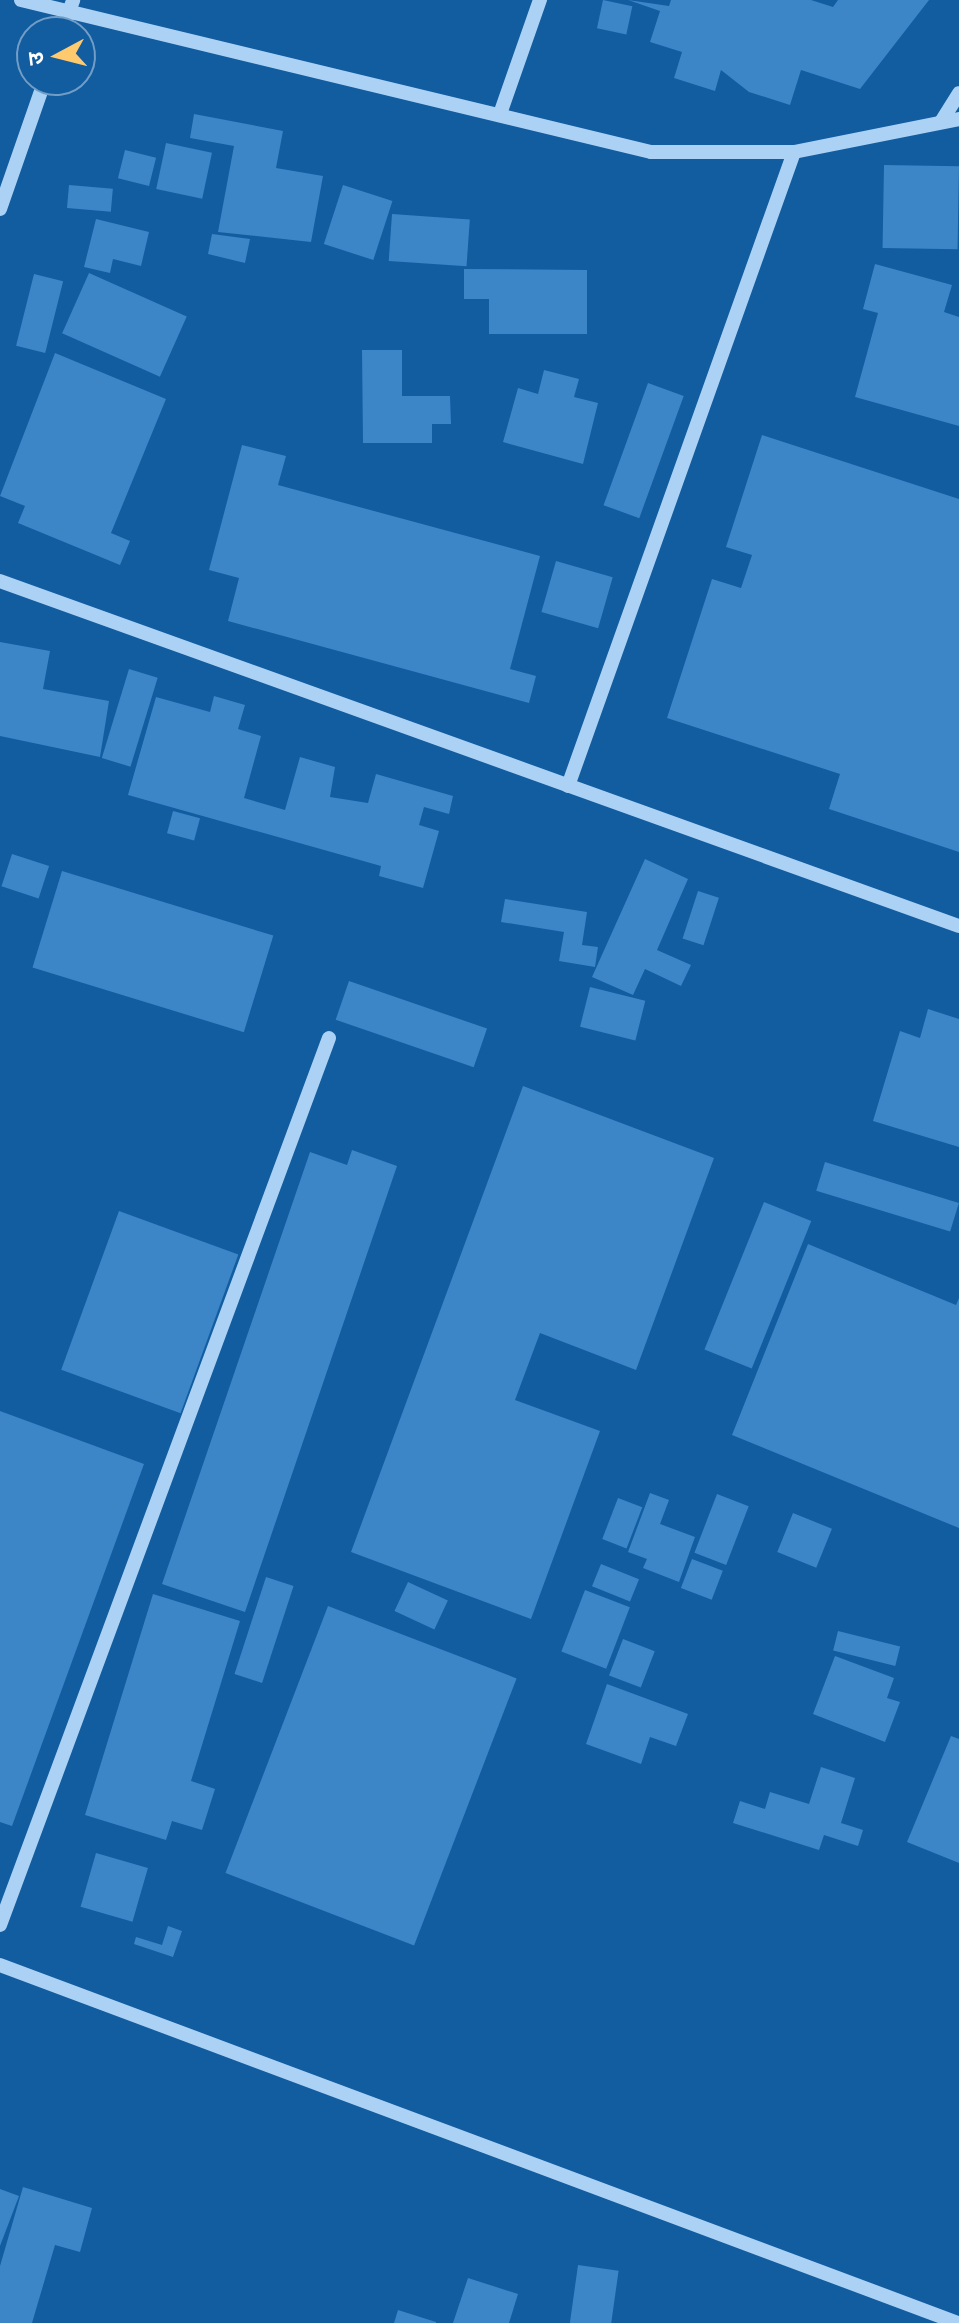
<!DOCTYPE html>
<meta charset="utf-8">
<style>
body{margin:0}
#map{position:relative;width:959px;height:2323px;overflow:hidden;background:#125ca0;font-family:"Noto Sans","Noto Sans Devanagari",sans-serif}
div>[style]{position:absolute}
[style*='--x']{left:calc(var(--x)*1px);top:calc(var(--y)*1px);width:calc(var(--w)*1px);rotate:calc(var(--a)*1deg)}
.building>*{inset:0;background:#3c85c7;transform-origin:0 0}
.minor>*{height:14px;margin:-7px;padding:0 7px;transform-origin:7px;border-radius:7px;background:#abd2f5}
span{translate:-50% -50%;white-space:nowrap;text-align:center;line-height:1.15;-webkit-text-stroke:7px #125ca0;paint-order:stroke}
.north{position:absolute;left:16px;top:16px;width:80px;height:80px;box-sizing:border-box;background:#125ca0;border:2px solid #719dc6;border-radius:50%;rotate:263deg;font-size:22px;font-weight:700;line-height:32px;text-align:center;color:#fff}
.north::after{content:'';display:block;margin:auto;width:28px;height:36px;background:#ffc96e;clip-path:polygon(50% 0,100% 100%,50% 72%,0 100%)}
</style>
<div id="map">
<div class="building">
<i style="left:603px;top:0;width:30px;height:29px;rotate:12deg"></i>
<i style="clip-path:polygon(628px 0,669px 6px,671px 0,811px 0,833px 7px,838px 0,929px 0,860px 89px,801px 70px,790px 105px,749px 92px,721px 70px,715px 91px,674px 78px,682px 52px,650px 42px,660px 11px)"></i>
<i style="clip-path:polygon(194px 114px,283px 131px,276px 168px,323px 176px,311px 242px,218px 232px,234px 146px,190px 138px)"></i>
<i style="left:166px;top:143px;width:47px;height:47px;rotate:12deg"></i>
<i style="left:125px;top:150px;width:32px;height:29px;rotate:14deg"></i>
<i style="left:884px;top:165px;width:75px;height:83px;rotate:1deg"></i>
<i style="left:69px;top:185px;width:44px;height:23px;rotate:5deg"></i>
<i style="left:343px;top:185px;width:52px;height:62px;rotate:18deg"></i>
<i style="left:392px;top:214px;width:78px;height:47px;rotate:4deg"></i>
<i style="clip-path:polygon(96px 219px,149px 232px,141px 266px,113px 259px,110px 273px,84px 267px)"></i>
<i style="clip-path:polygon(212px 234px,250px 239px,245px 263px,208px 254px)"></i>
<i style="clip-path:polygon(875px 264px,952px 285px,944px 312px,959px 317px,959px 426px,855px 397px,878px 313px,863px 309px)"></i>
<i style="clip-path:polygon(464px 269px,587px 270px,587px 334px,489px 334px,489px 299px,464px 299px)"></i>
<i style="left:89px;top:273px;width:107px;height:66px;rotate:24deg"></i>
<i style="left:34px;top:274px;width:30px;height:74px;rotate:14deg"></i>
<i style="clip-path:polygon(362px 350px,402px 350px,402px 396px,450px 396px,451px 424px,432px 424px,432px 443px,363px 443px)"></i>
<i style="clip-path:polygon(55px 353px,166px 399px,111px 533px,130px 541px,120px 565px,18px 523px,25px 506px,0 496px)"></i>
<i style="clip-path:polygon(544px 370px,579px 379px,574px 397px,598px 403px,583px 464px,503px 442px,518px 388px,538px 394px)"></i>
<i style="left:648px;top:383px;width:38px;height:130px;rotate:20deg"></i>
<i style="clip-path:polygon(762px 435px,959px 499px,959px 852px,829px 809px,840px 774px,667px 718px,712px 579px,741px 588px,752px 555px,726px 547px)"></i>
<i style="clip-path:polygon(242px 445px,286px 456px,278px 485px,540px 556px,510px 669px,536px 676px,529px 703px,228px 621px,239px 578px,209px 570px)"></i>
<i style="left:556px;top:561px;width:59px;height:53px;rotate:16deg"></i>
<i style="clip-path:polygon(0 642px,50px 651px,43px 689px,109px 701px,100px 757px,0 736px)"></i>
<i style="left:129px;top:669px;width:30px;height:93px;rotate:17deg"></i>
<i style="clip-path:polygon(214px 696px,245px 705px,238px 729px,261px 736px,244px 798px,285px 810px,300px 757px,335px 767px,330px 797px,368px 803px,376px 774px,453px 796px,449px 814px,424px 807px,419px 825px,439px 831px,423px 888px,379px 876px,381px 866px,128px 795px,156px 697px,210px 712px)"></i>
<i style="left:173px;top:811px;width:28px;height:23px;rotate:15deg"></i>
<i style="left:12px;top:854px;width:39px;height:34px;rotate:18deg"></i>
<i style="clip-path:polygon(645px 859px,688px 879px,657px 950px,691px 965px,681px 986px,645px 969px,633px 995px,592px 977px)"></i>
<i style="left:62px;top:871px;width:221px;height:101px;rotate:17deg"></i>
<i style="left:698px;top:891px;width:22px;height:50px;rotate:18deg"></i>
<i style="clip-path:polygon(505px 899px,587px 912px,582px 945px,598px 947px,595px 967px,559px 961px,564px 932px,501px 922px)"></i>
<i style="left:349px;top:981px;width:146px;height:41px;rotate:19deg"></i>
<i style="left:590px;top:987px;width:57px;height:41px;rotate:14deg"></i>
<i style="clip-path:polygon(928px 1009px,959px 1019px,959px 1147px,873px 1121px,900px 1031px,920px 1038px)"></i>
<i style="clip-path:polygon(523px 1086px,714px 1158px,636px 1370px,540px 1333px,515px 1400px,600px 1431px,531px 1619px,351px 1552px)"></i>
<i style="clip-path:polygon(352px 1150px,397px 1166px,245px 1612px,162px 1584px,310px 1152px,347px 1165px)"></i>
<i style="left:825px;top:1162px;width:140px;height:30px;rotate:17deg"></i>
<i style="left:764px;top:1202px;width:51px;height:159px;rotate:22deg"></i>
<i style="left:119px;top:1211px;width:127px;height:169px;rotate:20deg"></i>
<i style="clip-path:polygon(808px 1244px,956px 1305px,959px 1298px,959px 1528px,732px 1435px)"></i>
<i style="clip-path:polygon(0 1411px,144px 1464px,12px 1826px,0 1822px)"></i>
<i style="clip-path:polygon(650px 1493px,669px 1500px,660px 1524px,695px 1537px,679px 1582px,643px 1568px,647px 1559px,628px 1552px)"></i>
<i style="left:717px;top:1494px;width:34px;height:63px;rotate:21deg"></i>
<i style="left:618px;top:1498px;width:26px;height:44px;rotate:21deg"></i>
<i style="left:793px;top:1513px;width:42px;height:42px;rotate:22deg"></i>
<i style="left:692px;top:1559px;width:33px;height:31px;rotate:21deg"></i>
<i style="left:601px;top:1564px;width:41px;height:24px;rotate:22deg"></i>
<i style="left:266px;top:1577px;width:29px;height:102px;rotate:18deg"></i>
<i style="left:408px;top:1582px;width:44px;height:32px;rotate:25deg"></i>
<i style="left:585px;top:1590px;width:48px;height:66px;rotate:21deg"></i>
<i style="clip-path:polygon(153px 1594px,240px 1621px,191px 1781px,215px 1789px,202px 1830px,172px 1821px,166px 1840px,85px 1815px)"></i>
<i style="left:328px;top:1606px;width:202px;height:286px;rotate:21deg"></i>
<i style="left:838px;top:1631px;width:64px;height:20px;rotate:14deg"></i>
<i style="left:623px;top:1639px;width:34px;height:39px;rotate:21deg"></i>
<i style="clip-path:polygon(835px 1656px,894px 1678px,887px 1698px,900px 1702px,885px 1742px,813px 1714px)"></i>
<i style="clip-path:polygon(607px 1684px,688px 1714px,676px 1746px,650px 1737px,641px 1764px,586px 1744px)"></i>
<i style="clip-path:polygon(951px 1736px,959px 1739px,959px 1863px,907px 1842px)"></i>
<i style="clip-path:polygon(821px 1767px,855px 1778px,841px 1823px,863px 1830px,858px 1846px,824px 1835px,819px 1850px,733px 1823px,740px 1801px,765px 1809px,770px 1792px,809px 1804px)"></i>
<i style="left:96px;top:1853px;width:54px;height:56px;rotate:16deg"></i>
<i style="clip-path:polygon(168px 1926px,182px 1931px,173px 1957px,134px 1944px,136px 1937px,162px 1945px)"></i>
<i style="clip-path:polygon(23px 2187px,92px 2208px,80px 2252px,55px 2245px,32px 2323px,0 2323px,0 2266px)"></i>
<i style="clip-path:polygon(0 2189px,19px 2196px,0 2246px)"></i>
<i style="left:578px;top:2265px;width:41px;height:59px;rotate:8deg"></i>
<i style="clip-path:polygon(468px 2278px,518px 2294px,509px 2323px,453px 2323px)"></i>
<i style="clip-path:polygon(398px 2310px,436px 2322px,436px 2323px,394px 2323px)"></i>
</div>
<div class="minor">
<i style="--x:21;--y:0;--w:648;--a:13.56"></i>
<i style="--x:651;--y:152;--w:143;--a:0"></i>
<i style="--x:61;--y:32;--w:34;--a:-69"></i>
<i style="--x:500;--y:114;--w:121;--a:-70.7"></i>
<i style="--x:941;--y:122;--w:34;--a:-58"></i>
<i style="--x:0;--y:209;--w:137;--a:-70.8"></i>
<i style="--x:0;--y:581;--w:1019;--a:19.79"></i>
<i style="--x:568;--y:786;--w:673;--a:-70.38"></i>
<i style="--x:794;--y:152;--w:168;--a:-11.3"></i>
<i style="--x:0;--y:1925;--w:946;--a:-69.65"></i>
<i style="--x:0;--y:1965;--w:1023;--a:20.49"></i>
</div>
<div class="north">उ</div>
</div>
